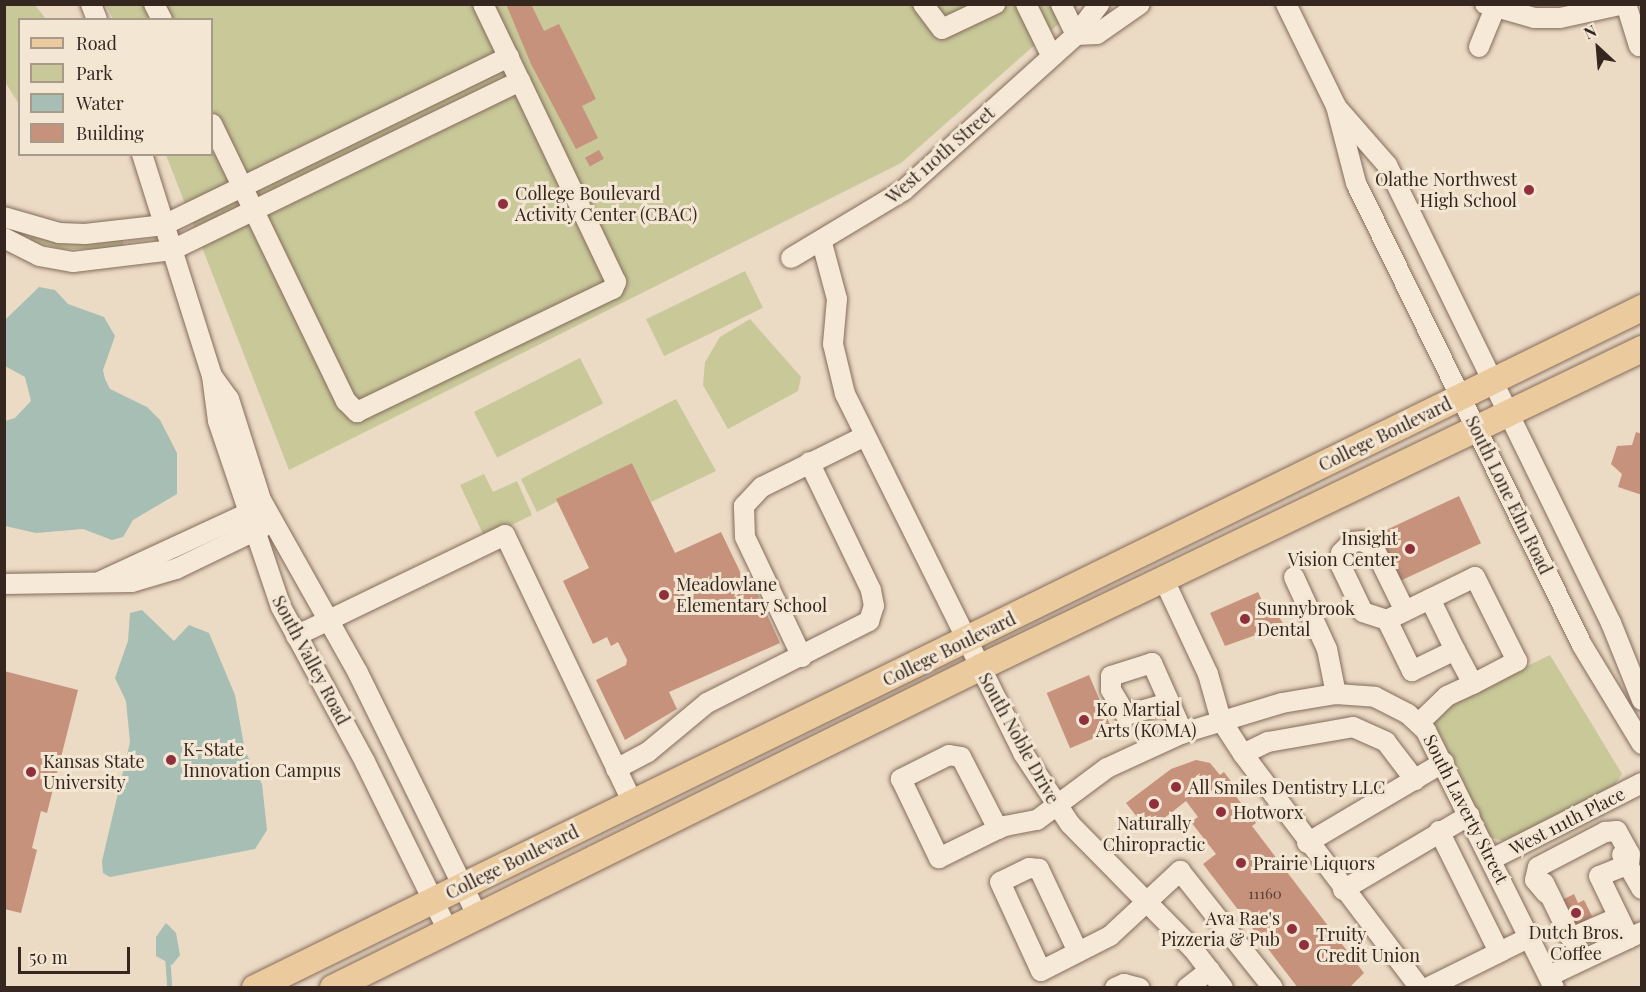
<!DOCTYPE html>
<style>
body{margin:0}
#map{position:relative;width:1646px;height:992px;overflow:hidden;background:#ebdac4;font-family:"Playfair Display",serif}
div>[style]{position:absolute}
[style*='--x']{left:calc(var(--x)*1px);top:calc(var(--y)*1px);width:calc(var(--w)*1px);rotate:calc(var(--a)*1deg)}
.green>*{inset:0;background:#c8c899;transform-origin:0 0}
.water>*{inset:0;background:#a6beb4}
.stream>*{height:4.5px;margin:-2.25px;padding:0 2.25px;transform-origin:2.25px;border-radius:2.25px;background:#a6beb4}
.building>*{inset:0;background:#c6927c;transform-origin:0 0}
.roads{filter:drop-shadow(0 0 2px #846c5c) drop-shadow(0 0 2px #846c5c)}
.minor>*{height:20px;margin:-10px;padding:0 10px;transform-origin:10px;border-radius:10px;background:#f6e9d7}
.major>*{height:26px;margin:-13px;padding:0 13px;transform-origin:13px;border-radius:13px;background:#ebca9e}
.dots>*{width:16px;height:16px;translate:-50% -50%;box-sizing:border-box;border:3px solid #f3e6d3;border-radius:50%}
span{translate:-50% -50%;white-space:nowrap;text-align:center;line-height:1.15;-webkit-text-stroke:6px #f3e6d3;paint-order:stroke}
.number-label{font-size:15px;color:#594236}
.number-label span{-webkit-text-stroke-width:0}
.street-label{font-size:18px;color:#35271f}
.poi-label{font-size:18px;color:#35271f}
.right{translate:-100% -50%;text-align:right}
.left{translate:0 -50%;text-align:left}
.frame{position:absolute;inset:0;border:6px solid #35271f;pointer-events:none}
.legend{position:absolute;left:18px;top:18px;width:195px;height:138px;box-sizing:border-box;background:#f3e6d3;border:2px solid #a79a8b;margin:0;padding:8px 10px;list-style:none;font-size:18px;color:#35271f}
.legend li{display:flex;align-items:center;gap:12px;height:30px}
.legend b{width:30px;border:2px solid #a79a8b}
.north{position:absolute;left:1568px;top:18px;width:60px;height:60px;-webkit-text-stroke:4px #f3e6d3;paint-order:stroke;rotate:334deg;font-size:16px;font-weight:700;line-height:24px;text-align:center;color:#35271f}
.north::after{content:'';display:block;margin:auto;width:21px;height:27px;background:#35271f;clip-path:polygon(50% 0,100% 100%,50% 72%,0 100%)}
.scale{position:absolute;left:18px;top:947px;width:112px;height:27px;box-sizing:border-box;border:3px solid #35271f;border-top:0;padding-left:8px;font-size:18px;line-height:21px;white-space:nowrap;color:#35271f;-webkit-text-stroke:4px #f3e6d3;paint-order:stroke}
</style>
<div id="map">
<div class="green">
<i style="clip-path:polygon(4px 5px,35px 5px,46px 19px,20px 20px,19px 104px,5px 82px)"></i>
<i style="clip-path:polygon(106px 5px,1080px 5px,901px 163px,289px 470px,166px 155px,212px 154px,212px 20px,113px 19px)"></i>
<i style="clip-path:polygon(32px 233px,89px 242px,123px 240px,124px 249px,63px 249px,30px 242px)"></i>
<i style="left:745px;top:271px;width:41px;height:110px;rotate:64deg"></i>
<i style="clip-path:polygon(750px 319px,801px 377px,798px 391px,728px 429px,703px 385px,705px 362px,720px 337px)"></i>
<i style="left:580px;top:358px;width:51px;height:119px;rotate:63deg"></i>
<i style="clip-path:polygon(676px 399px,716px 471px,651px 502px,632px 463px,537px 512px,521px 479px)"></i>
<i style="clip-path:polygon(484px 474px,493px 492px,517px 481px,532px 515px,485px 538px,460px 485px)"></i>
<i style="clip-path:polygon(1550px 655px,1622px 774px,1613px 788px,1505px 841px,1491px 838px,1434px 723px,1447px 706px)"></i>
</div>
<div class="water">
<i style="clip-path:polygon(39px 287px,55px 290px,68px 304px,104px 317px,115px 336px,103px 370px,105px 379px,110px 389px,147px 407px,160px 420px,177px 453px,177px 494px,133px 520px,123px 537px,112px 540px,83px 529px,36px 533px,5px 526px,5px 421px,15px 418px,31px 401px,25px 377px,5px 366px,5px 320px)"></i>
<i style="clip-path:polygon(142px 610px,174px 641px,189px 625px,209px 633px,235px 695px,245px 751px,262px 784px,267px 830px,255px 849px,110px 877px,103px 873px,102px 861px,130px 742px,126px 701px,115px 678px,128px 641px,130px 613px)"></i>
<i style="clip-path:polygon(166px 923px,176px 933px,180px 955px,172px 965px,156px 956px,156px 937px)"></i>
</div>
<div class="stream">
<i style="--x:168;--y:962;--w:26;--a:86"></i>
</div>
<div class="building">
<i style="clip-path:polygon(506px 4px,531px 4px,544px 31px,559px 24px,596px 99px,582px 106px,598px 138px,576px 149px,531px 64px)"></i>
<i style="left:599px;top:150px;width:10px;height:16px;rotate:61deg"></i>
<i style="clip-path:polygon(1636px 432px,1642px 434px,1642px 495px,1618px 487px,1622px 474px,1611px 464px,1617px 446px,1632px 445px)"></i>
<i style="clip-path:polygon(632px 463px,675px 553px,721px 532px,747px 586px,753px 584px,780px 643px,669px 692px,677px 709px,625px 740px,596px 680px,626px 665px,627px 660px,618px 642px,611px 646px,607px 637px,593px 644px,563px 581px,589px 568px,556px 499px)"></i>
<i style="left:1459px;top:496px;width:52px;height:93px;rotate:65deg"></i>
<i style="clip-path:polygon(1258px 592px,1265px 607px,1271px 604px,1284px 625px,1225px 646px,1210px 613px)"></i>
<i style="clip-path:polygon(4px 671px,78px 690px,47px 813px,41px 811px,32px 848px,37px 850px,21px 913px,4px 909px)"></i>
<i style="left:1089px;top:675px;width:60px;height:46px;rotate:67deg"></i>
<i style="clip-path:polygon(1196px 760px,1210px 763px,1220px 775px,1224px 772px,1236px 788px,1232px 791px,1256px 823px,1252px 826px,1364px 973px,1349px 988px,1298px 988px,1203px 864px,1216px 854px,1191px 822px,1198px 817px,1186px 801px,1148px 831px,1126px 803px,1171px 769px)"></i>
<i style="clip-path:polygon(1574px 894px,1578px 903px,1584px 900px,1592px 916px,1571px 930px,1560px 901px)"></i>
</div>
<div class="roads">
<div class="minor">
<i style="--x:91;--y:4;--w:17;--a:69"></i>
<i style="--x:154;--y:4;--w:18;--a:63"></i>
<i style="--x:923;--y:4;--w:31;--a:53"></i>
<i style="--x:942;--y:29;--w:59;--a:-25.3"></i>
<i style="--x:1026;--y:4;--w:57;--a:63.9"></i>
<i style="--x:1061;--y:4;--w:34;--a:64"></i>
<i style="--x:1286;--y:4;--w:114;--a:63.9"></i>
<i style="--x:1336;--y:106;--w:80;--a:75.4"></i>
<i style="--x:1356;--y:183;--w:514;--a:63.93"></i>
<i style="--x:1582;--y:645;--w:116;--a:58.8"></i>
<i style="--x:1485;--y:4;--w:51;--a:15.9"></i>
<i style="--x:1534;--y:18;--w:26;--a:0"></i>
<i style="--x:1560;--y:18;--w:66;--a:-12.2"></i>
<i style="--x:1626;--y:4;--w:44;--a:72.8"></i>
<i style="--x:1076;--y:35;--w:21;--a:-3"></i>
<i style="--x:1097;--y:34;--w:52;--a:-34.9"></i>
<i style="--x:1479;--y:47;--w:42;--a:-67.7"></i>
<i style="--x:1339;--y:110;--w:73;--a:48.9"></i>
<i style="--x:1387;--y:165;--w:510;--a:63.94"></i>
<i style="--x:1611;--y:623;--w:83;--a:68.1"></i>
<i style="--x:212;--y:124;--w:308;--a:64.2"></i>
<i style="--x:346;--y:401;--w:16;--a:45"></i>
<i style="--x:357;--y:412;--w:284;--a:-25.7"></i>
<i style="--x:613;--y:289;--w:8;--a:-67"></i>
<i style="--x:616;--y:282;--w:223;--a:-115.5"></i>
<i style="--x:142;--y:154;--w:233;--a:72.5"></i>
<i style="--x:212;--y:376;--w:29;--a:54"></i>
<i style="--x:229;--y:399;--w:106;--a:72.4"></i>
<i style="--x:261;--y:500;--w:198;--a:60.7"></i>
<i style="--x:358;--y:673;--w:272;--a:63.8"></i>
<i style="--x:4;--y:217;--w:57;--a:16.2"></i>
<i style="--x:59;--y:233;--w:26;--a:2"></i>
<i style="--x:85;--y:234;--w:80;--a:-6.5"></i>
<i style="--x:164;--y:225;--w:384;--a:-26"></i>
<i style="--x:4;--y:238;--w:39;--a:27"></i>
<i style="--x:39;--y:256;--w:35;--a:10"></i>
<i style="--x:73;--y:262;--w:100;--a:-6.9"></i>
<i style="--x:172;--y:250;--w:387;--a:-25.9"></i>
<i style="--x:520;--y:81;--w:85;--a:-115.7"></i>
<i style="--x:822;--y:243;--w:58;--a:75"></i>
<i style="--x:837;--y:299;--w:45;--a:95.1"></i>
<i style="--x:833;--y:344;--w:51;--a:76.5"></i>
<i style="--x:845;--y:394;--w:401;--a:63.6"></i>
<i style="--x:1023;--y:753;--w:85;--a:56.5"></i>
<i style="--x:1070;--y:824;--w:175;--a:45.5"></i>
<i style="--x:1193;--y:949;--w:49;--a:52.4"></i>
<i style="--x:791;--y:258;--w:132;--a:-31"></i>
<i style="--x:904;--y:190;--w:232;--a:-42"></i>
<i style="--x:1076;--y:35;--w:39;--a:-53"></i>
<i style="--x:212;--y:376;--w:45;--a:82.4"></i>
<i style="--x:218;--y:421;--w:196;--a:71.3"></i>
<i style="--x:281;--y:607;--w:176;--a:61.5"></i>
<i style="--x:365;--y:762;--w:188;--a:63.8"></i>
<i style="--x:1294;--y:577;--w:79;--a:65.4"></i>
<i style="--x:1327;--y:649;--w:46;--a:78.7"></i>
<i style="--x:1164;--y:580;--w:104;--a:64.9"></i>
<i style="--x:1208;--y:674;--w:48;--a:74.2"></i>
<i style="--x:1221;--y:720;--w:40;--a:57.1"></i>
<i style="--x:1243;--y:754;--w:293;--a:52.9"></i>
<i style="--x:101;--y:581;--w:174;--a:-24.8"></i>
<i style="--x:4;--y:584;--w:128;--a:-0.9"></i>
<i style="--x:132;--y:582;--w:46;--a:-16.5"></i>
<i style="--x:176;--y:569;--w:97;--a:-25.8"></i>
<i style="--x:1430;--y:599;--w:57;--a:63.9"></i>
<i style="--x:1387;--y:620;--w:25;--a:-162"></i>
<i style="--x:1363;--y:612;--w:51;--a:-115.6"></i>
<i style="--x:1341;--y:566;--w:13;--a:-90"></i>
<i style="--x:1341;--y:553;--w:16;--a:-45"></i>
<i style="--x:1352;--y:542;--w:11;--a:-5"></i>
<i style="--x:1363;--y:541;--w:13;--a:32"></i>
<i style="--x:1374;--y:548;--w:70;--a:63.8"></i>
<i style="--x:296;--y:636;--w:232;--a:-25.8"></i>
<i style="--x:505;--y:535;--w:297;--a:64.5"></i>
<i style="--x:802;--y:657;--w:133;--a:-115.4"></i>
<i style="--x:745;--y:537;--w:31;--a:-92"></i>
<i style="--x:744;--y:506;--w:26;--a:-47"></i>
<i style="--x:762;--y:487;--w:115;--a:-26.3"></i>
<i style="--x:1169;--y:703;--w:45;--a:164.4"></i>
<i style="--x:1126;--y:715;--w:29;--a:-121"></i>
<i style="--x:1111;--y:690;--w:14;--a:-90"></i>
<i style="--x:1111;--y:676;--w:43;--a:-17.6"></i>
<i style="--x:1152;--y:663;--w:77;--a:66.1"></i>
<i style="--x:1419;--y:723;--w:39;--a:-44"></i>
<i style="--x:1447;--y:696;--w:29;--a:-25"></i>
<i style="--x:1473;--y:684;--w:50;--a:-27.6"></i>
<i style="--x:1517;--y:661;--w:94;--a:-116.6"></i>
<i style="--x:1475;--y:577;--w:98;--a:154"></i>
<i style="--x:1387;--y:620;--w:57;--a:63.9"></i>
<i style="--x:1412;--y:671;--w:48;--a:-26"></i>
<i style="--x:1455;--y:650;--w:38;--a:62"></i>
<i style="--x:1243;--y:754;--w:28;--a:-26"></i>
<i style="--x:1268;--y:742;--w:86;--a:-10"></i>
<i style="--x:1353;--y:727;--w:36;--a:24"></i>
<i style="--x:1386;--y:742;--w:48;--a:52.7"></i>
<i style="--x:616;--y:769;--w:36;--a:-28"></i>
<i style="--x:648;--y:752;--w:77;--a:-39.7"></i>
<i style="--x:707;--y:703;--w:182;--a:-26.8"></i>
<i style="--x:869;--y:621;--w:16;--a:-72"></i>
<i style="--x:874;--y:606;--w:16;--a:-101"></i>
<i style="--x:871;--y:590;--w:142;--a:-115.8"></i>
<i style="--x:998;--y:829;--w:81;--a:-117.2"></i>
<i style="--x:961;--y:757;--w:12;--a:-171"></i>
<i style="--x:949;--y:755;--w:54;--a:153.4"></i>
<i style="--x:901;--y:779;--w:88;--a:64.3"></i>
<i style="--x:939;--y:858;--w:66;--a:-26.2"></i>
<i style="--x:998;--y:829;--w:8;--a:-23"></i>
<i style="--x:1005;--y:826;--w:33;--a:-11"></i>
<i style="--x:1037;--y:820;--w:87;--a:-36.6"></i>
<i style="--x:1107;--y:768;--w:84;--a:-24.7"></i>
<i style="--x:1183;--y:733;--w:103;--a:-16.9"></i>
<i style="--x:1282;--y:703;--w:55;--a:-9.5"></i>
<i style="--x:1336;--y:694;--w:39;--a:4"></i>
<i style="--x:1375;--y:697;--w:37;--a:27"></i>
<i style="--x:1408;--y:714;--w:25;--a:43"></i>
<i style="--x:1426;--y:731;--w:287;--a:63.5"></i>
<i style="--x:1439;--y:831;--w:135;--a:63.6"></i>
<i style="--x:1307;--y:843;--w:159;--a:-30.6"></i>
<i style="--x:1622;--y:855;--w:39;--a:60"></i>
<i style="--x:1492;--y:859;--w:168;--a:-26.9"></i>
<i style="--x:1544;--y:883;--w:61;--a:63.9"></i>
<i style="--x:1571;--y:938;--w:52;--a:-23.6"></i>
<i style="--x:1343;--y:890;--w:147;--a:-30.6"></i>
<i style="--x:1546;--y:893;--w:17;--a:-130"></i>
<i style="--x:1535;--y:880;--w:13;--a:-77"></i>
<i style="--x:1538;--y:867;--w:76;--a:-27.6"></i>
<i style="--x:1605;--y:832;--w:12;--a:-5"></i>
<i style="--x:1617;--y:831;--w:26;--a:61"></i>
<i style="--x:1630;--y:854;--w:10;--a:96"></i>
<i style="--x:1629;--y:864;--w:32;--a:158"></i>
<i style="--x:1599;--y:876;--w:69;--a:64.2"></i>
<i style="--x:1078;--y:952;--w:92;--a:-115.2"></i>
<i style="--x:1039;--y:869;--w:10;--a:-174"></i>
<i style="--x:1029;--y:868;--w:32;--a:154"></i>
<i style="--x:1000;--y:882;--w:98;--a:65.3"></i>
<i style="--x:1041;--y:971;--w:77;--a:-26.9"></i>
<i style="--x:1110;--y:936;--w:96;--a:-42.9"></i>
<i style="--x:1180;--y:871;--w:149;--a:51.5"></i>
<i style="--x:1549;--y:976;--w:103;--a:-25.3"></i>
<i style="--x:1115;--y:988;--w:10;--a:-24"></i>
<i style="--x:1124;--y:984;--w:16;--a:14"></i>
<i style="--x:1187;--y:988;--w:29;--a:-38"></i>
<i style="--x:1427;--y:988;--w:115;--a:-26.3"></i>
</div>
<div class="major">
<i style="--x:255;--y:988;--w:1545;--a:-26.12"></i>
<i style="--x:333;--y:988;--w:723;--a:-26.35"></i>
<i style="--x:981;--y:667;--w:734;--a:-25.69"></i>
</div>
</div>
<div class="dots">
<i style="left:1529px;top:190px;background:#8f303c"></i>
<i style="left:503px;top:204px;background:#8f303c"></i>
<i style="left:1410px;top:549px;background:#8f303c"></i>
<i style="left:664px;top:595px;background:#8f303c"></i>
<i style="left:1245px;top:619px;background:#8f303c"></i>
<i style="left:1084px;top:720px;background:#8f303c"></i>
<i style="left:171px;top:760px;background:#8f303c"></i>
<i style="left:31px;top:772px;background:#8f303c"></i>
<i style="left:1176px;top:787px;background:#8f303c"></i>
<i style="left:1154px;top:804px;background:#8f303c"></i>
<i style="left:1221px;top:812px;background:#8f303c"></i>
<i style="left:1241px;top:863px;background:#8f303c"></i>
<i style="left:1576px;top:913px;background:#8f303c"></i>
<i style="left:1292px;top:929px;background:#8f303c"></i>
<i style="left:1304px;top:945px;background:#8f303c"></i>
</div>
<div class="number-label">
<span style="left:1265px;top:894px">11160</span>
</div>
<div class="street-label">
<span style="left:940px;top:155px;rotate:-41deg">West 110th Street</span>
<span style="left:1385px;top:434px;rotate:-26deg">College Boulevard</span>
<span style="left:1509px;top:495px;rotate:64deg">South Lone Elm Road</span>
<span style="left:949px;top:649px;rotate:-26deg">College Boulevard</span>
<span style="left:311px;top:660px;rotate:62deg">South Valley Road</span>
<span style="left:1019px;top:738px;rotate:61deg">South Noble Drive</span>
<span style="left:1466px;top:809px;rotate:63deg">South Laverty Street</span>
<span style="left:1567px;top:821px;rotate:-27deg">West 111th Place</span>
<span style="left:512px;top:862px;rotate:-26deg">College Boulevard</span>
</div>
<div class="poi-label">
<span class="right" style="left:1517px;top:190px">Olathe Northwest<br>High School</span>
<span class="left" style="left:515px;top:204px">College Boulevard<br>Activity Center (CBAC)</span>
<span class="right" style="left:1398px;top:549px">Insight<br>Vision Center</span>
<span class="left" style="left:676px;top:595px">Meadowlane<br>Elementary School</span>
<span class="left" style="left:1257px;top:619px">Sunnybrook<br>Dental</span>
<span class="left" style="left:1096px;top:720px">Ko Martial<br>Arts (KOMA)</span>
<span class="left" style="left:183px;top:760px">K-State<br>Innovation Campus</span>
<span class="left" style="left:43px;top:772px">Kansas State<br>University</span>
<span class="left" style="left:1188px;top:787px">All Smiles Dentistry LLC</span>
<span class="left" style="left:1233px;top:812px">Hotworx</span>
<span style="left:1154px;top:834px">Naturally<br>Chiropractic</span>
<span class="left" style="left:1253px;top:863px">Prairie Liquors</span>
<span class="right" style="left:1280px;top:929px">Ava Rae's<br>Pizzeria &amp; Pub</span>
<span style="left:1576px;top:943px">Dutch Bros.<br>Coffee</span>
<span class="left" style="left:1316px;top:945px">Truity<br>Credit Union</span>
</div>
<div class="frame"></div>
<ul class="legend">
<li><b style="height:8px;background:#ebca9e"></b>Road</li>
<li><b style="height:16px;background:#c8c899"></b>Park</li>
<li><b style="height:16px;background:#a6beb4"></b>Water</li>
<li><b style="height:16px;background:#c6927c"></b>Building</li>
</ul>
<div class="north">N</div>
<div class="scale">50 m</div>
</div>
